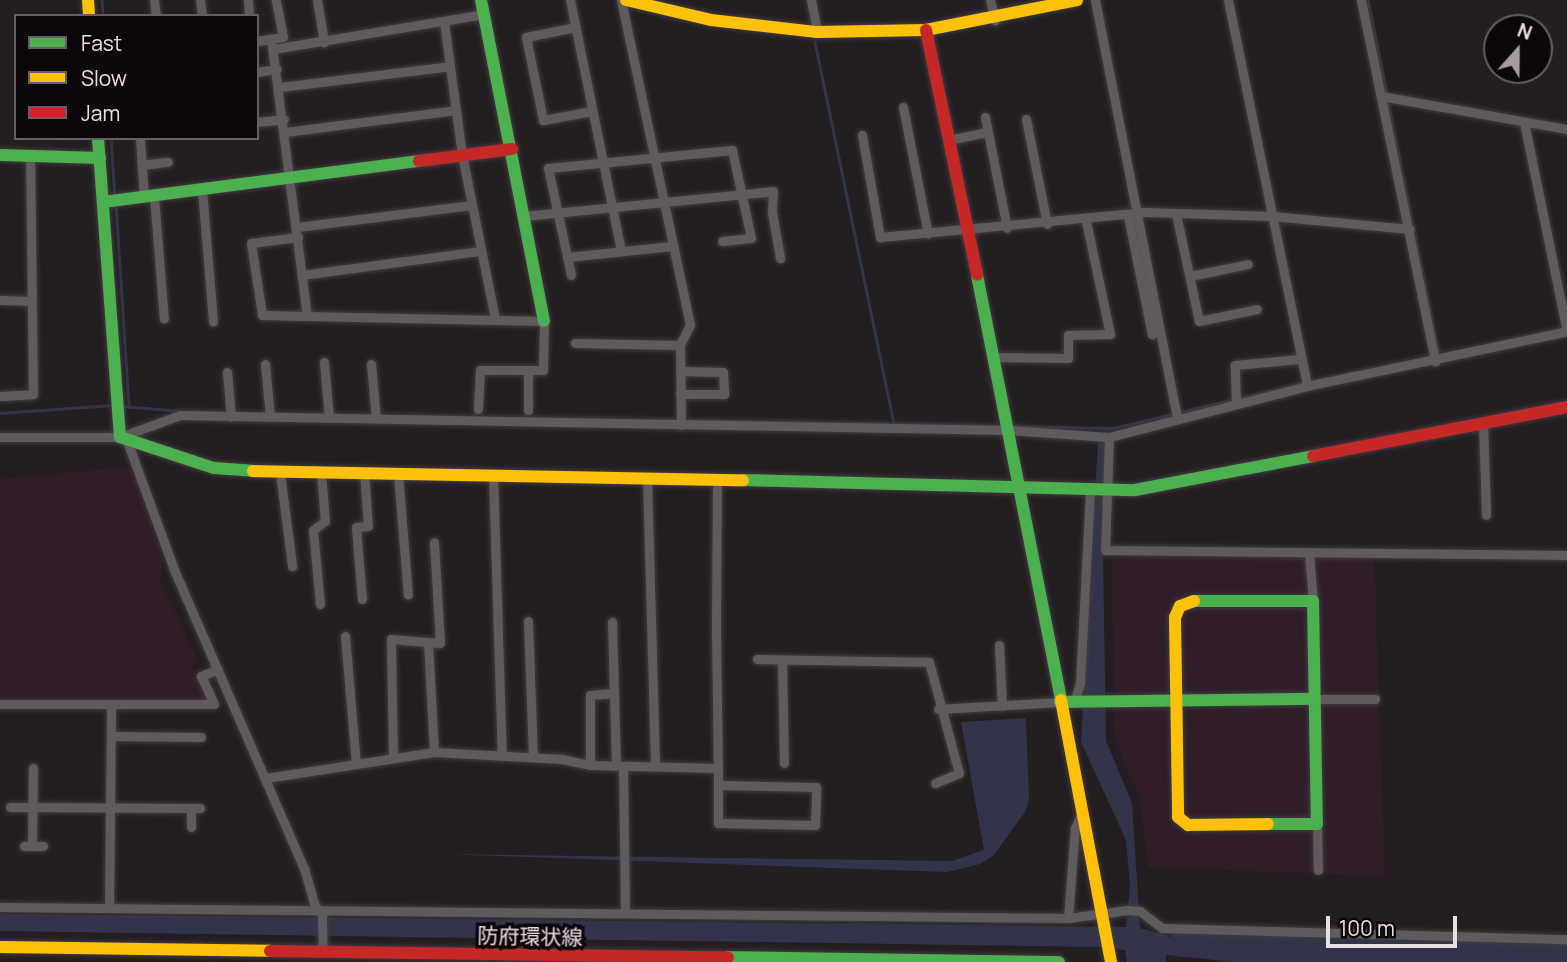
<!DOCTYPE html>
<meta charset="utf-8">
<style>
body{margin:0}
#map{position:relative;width:1567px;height:962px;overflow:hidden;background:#241e22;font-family:Manrope,"Noto Sans JP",sans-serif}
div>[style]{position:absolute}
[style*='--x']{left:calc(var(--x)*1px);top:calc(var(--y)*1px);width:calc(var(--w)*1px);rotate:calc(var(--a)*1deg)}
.built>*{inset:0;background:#2f1e2a}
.water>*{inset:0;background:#32344a}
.stream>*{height:2.5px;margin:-1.25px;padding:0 1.25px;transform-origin:1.25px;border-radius:1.25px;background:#32344a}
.roads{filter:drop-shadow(0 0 2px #413b3f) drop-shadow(0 0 2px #413b3f)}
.street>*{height:9px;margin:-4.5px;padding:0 4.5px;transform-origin:4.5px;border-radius:4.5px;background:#605a5e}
.fast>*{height:12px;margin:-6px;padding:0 6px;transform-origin:6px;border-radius:6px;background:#4caf50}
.slow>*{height:12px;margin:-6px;padding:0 6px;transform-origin:6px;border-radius:6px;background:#ffc107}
.jam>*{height:12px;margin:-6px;padding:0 6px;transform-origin:6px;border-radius:6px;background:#c62828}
span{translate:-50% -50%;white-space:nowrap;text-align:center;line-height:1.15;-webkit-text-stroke:7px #0d070b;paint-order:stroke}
.street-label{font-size:21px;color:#e9e0e6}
.legend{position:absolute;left:14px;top:14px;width:245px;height:126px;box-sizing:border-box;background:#0d070b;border:2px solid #655e63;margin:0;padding:9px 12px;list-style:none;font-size:21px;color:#e9e0e6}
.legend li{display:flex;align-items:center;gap:14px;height:35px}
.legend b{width:35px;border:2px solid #655e63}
.north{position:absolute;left:1483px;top:14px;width:70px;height:70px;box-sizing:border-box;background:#0d070b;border:2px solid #655e63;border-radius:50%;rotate:21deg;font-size:19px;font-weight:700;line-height:28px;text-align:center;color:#e9e0e6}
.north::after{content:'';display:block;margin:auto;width:24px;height:32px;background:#a49ca1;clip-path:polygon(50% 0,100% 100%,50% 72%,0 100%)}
.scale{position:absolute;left:1326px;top:916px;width:131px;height:32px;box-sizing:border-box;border:4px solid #e9e0e6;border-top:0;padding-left:9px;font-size:21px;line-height:24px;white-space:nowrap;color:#e9e0e6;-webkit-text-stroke:5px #0d070b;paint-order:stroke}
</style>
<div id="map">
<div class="built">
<i style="clip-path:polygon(130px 467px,163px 559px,160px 582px,199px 662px,192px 665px,207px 698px,0 698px,0 479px)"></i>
<i style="clip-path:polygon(1374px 553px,1385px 876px,1148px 867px,1140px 798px,1114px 738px,1112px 555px)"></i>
</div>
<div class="water">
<i style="clip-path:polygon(1107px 439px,1103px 554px,1106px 741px,1132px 803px,1140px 928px,1171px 937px,1176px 932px,1567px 940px,1567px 962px,1234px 962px,1166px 955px,1166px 962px,1127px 962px,1125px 950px,1099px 947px,0 931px,0 914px,1126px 927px,1130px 885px,1126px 840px,1081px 742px,1098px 440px)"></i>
<i style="clip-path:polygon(1026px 718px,1029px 800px,1025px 812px,993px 856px,980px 864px,947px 872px,443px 854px,952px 861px,984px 850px,961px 722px)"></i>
</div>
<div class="stream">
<i style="--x:102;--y:0;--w:16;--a:86"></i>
<i style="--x:1368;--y:0;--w:96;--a:78.6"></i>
<i style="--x:815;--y:42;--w:389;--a:78.3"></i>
<i style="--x:1388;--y:101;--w:259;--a:78.6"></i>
<i style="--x:111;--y:138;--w:60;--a:86.2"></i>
<i style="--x:116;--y:204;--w:203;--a:86.3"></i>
<i style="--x:1309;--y:381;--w:46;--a:-11.3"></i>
<i style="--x:122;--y:406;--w:59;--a:4.8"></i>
<i style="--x:1180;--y:412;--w:126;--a:-13.3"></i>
<i style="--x:0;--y:413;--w:112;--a:-4.1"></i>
<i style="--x:660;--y:419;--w:18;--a:3"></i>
<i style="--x:685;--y:420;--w:298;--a:1"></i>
<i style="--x:1014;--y:426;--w:99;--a:1.2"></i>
<i style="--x:1113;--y:428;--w:62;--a:-13.1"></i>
</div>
<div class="roads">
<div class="street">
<i style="--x:154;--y:0;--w:16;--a:83"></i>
<i style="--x:200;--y:0;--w:16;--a:83"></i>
<i style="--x:248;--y:0;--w:16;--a:86"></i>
<i style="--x:317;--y:0;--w:43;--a:80.5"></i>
<i style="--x:570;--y:0;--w:255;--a:78.5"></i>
<i style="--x:621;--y:0;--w:332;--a:78"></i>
<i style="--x:690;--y:325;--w:22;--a:117"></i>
<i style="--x:680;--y:345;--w:80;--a:89.3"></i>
<i style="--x:811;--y:0;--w:33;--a:79"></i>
<i style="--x:990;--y:0;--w:21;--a:76"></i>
<i style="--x:1095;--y:0;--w:425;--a:78.9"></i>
<i style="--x:1228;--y:0;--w:394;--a:78.4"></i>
<i style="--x:1361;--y:0;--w:369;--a:78.4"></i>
<i style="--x:444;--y:22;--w:134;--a:82.3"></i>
<i style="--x:462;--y:155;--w:166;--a:78.6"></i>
<i style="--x:576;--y:27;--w:51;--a:168.7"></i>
<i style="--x:526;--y:37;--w:85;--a:78.4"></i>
<i style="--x:543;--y:120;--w:50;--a:-10.4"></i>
<i style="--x:271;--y:39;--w:279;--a:82.6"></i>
<i style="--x:307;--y:316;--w:237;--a:1.2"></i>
<i style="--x:544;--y:321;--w:49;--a:91.2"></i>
<i style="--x:543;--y:370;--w:63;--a:180"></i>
<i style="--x:480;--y:370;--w:39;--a:93"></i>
<i style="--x:257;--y:41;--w:26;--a:-9"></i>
<i style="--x:283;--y:37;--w:38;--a:-101"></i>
<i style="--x:273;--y:49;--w:215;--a:-9.4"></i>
<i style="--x:257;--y:72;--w:20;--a:-9"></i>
<i style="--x:280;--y:87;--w:171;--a:-7"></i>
<i style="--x:1381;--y:96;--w:189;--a:10.1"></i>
<i style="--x:903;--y:107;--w:129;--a:78.9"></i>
<i style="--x:985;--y:117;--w:113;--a:78.8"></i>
<i style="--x:1026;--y:119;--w:107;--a:78.7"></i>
<i style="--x:257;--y:122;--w:27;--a:-6"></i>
<i style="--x:1524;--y:122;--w:213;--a:78.4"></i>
<i style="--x:285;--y:132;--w:172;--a:-7.3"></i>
<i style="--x:862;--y:135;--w:104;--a:80"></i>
<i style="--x:880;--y:237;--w:266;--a:-5.4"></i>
<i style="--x:1145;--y:212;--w:127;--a:1.8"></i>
<i style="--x:1272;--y:216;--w:138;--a:5.4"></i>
<i style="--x:140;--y:138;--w:59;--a:86.1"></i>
<i style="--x:949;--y:140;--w:39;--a:-12"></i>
<i style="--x:142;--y:165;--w:26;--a:-7"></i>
<i style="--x:202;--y:190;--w:132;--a:85.2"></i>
<i style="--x:154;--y:196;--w:123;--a:85.4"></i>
<i style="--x:1176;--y:214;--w:109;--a:77.9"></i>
<i style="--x:1199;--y:321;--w:59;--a:-11.7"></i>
<i style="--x:524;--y:216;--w:250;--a:-5.7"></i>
<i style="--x:773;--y:191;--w:21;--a:93"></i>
<i style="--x:772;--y:212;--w:47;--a:80.1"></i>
<i style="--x:1128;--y:216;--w:121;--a:78.6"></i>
<i style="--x:297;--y:227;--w:174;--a:-7.2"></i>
<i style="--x:298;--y:237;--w:47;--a:172.7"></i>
<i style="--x:251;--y:243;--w:73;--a:81.3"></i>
<i style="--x:262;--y:315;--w:45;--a:1.3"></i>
<i style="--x:567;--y:257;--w:106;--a:-6"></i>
<i style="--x:302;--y:275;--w:180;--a:-7.7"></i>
<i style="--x:571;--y:275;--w:109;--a:-102.1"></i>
<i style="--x:548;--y:168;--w:185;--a:-5.6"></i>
<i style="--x:732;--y:150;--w:90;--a:77.8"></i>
<i style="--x:751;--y:238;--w:29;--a:174"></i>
<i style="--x:1190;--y:276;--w:59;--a:-11.7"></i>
<i style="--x:0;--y:300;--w:32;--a:2"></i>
<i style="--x:575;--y:343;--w:105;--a:1.1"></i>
<i style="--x:993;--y:357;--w:75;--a:0.8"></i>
<i style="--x:1068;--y:358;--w:23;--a:-90"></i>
<i style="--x:1068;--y:335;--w:42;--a:-1.4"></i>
<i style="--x:1110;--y:334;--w:116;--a:-102"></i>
<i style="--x:324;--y:362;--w:56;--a:84.9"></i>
<i style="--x:265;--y:364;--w:53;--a:84.6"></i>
<i style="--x:371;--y:364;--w:55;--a:84.8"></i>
<i style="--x:680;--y:371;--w:43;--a:1.3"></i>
<i style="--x:723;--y:372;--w:22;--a:87"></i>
<i style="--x:724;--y:394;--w:44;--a:180"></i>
<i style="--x:227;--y:372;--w:45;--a:84.9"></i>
<i style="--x:0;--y:396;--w:33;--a:-3"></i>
<i style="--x:33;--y:394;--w:238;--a:-90.7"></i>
<i style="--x:1236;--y:403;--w:38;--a:-92"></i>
<i style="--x:1235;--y:365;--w:65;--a:-5.3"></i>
<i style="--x:528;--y:410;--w:39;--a:-90"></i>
<i style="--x:1483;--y:423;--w:92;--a:88.1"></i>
<i style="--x:0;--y:437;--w:120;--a:0"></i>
<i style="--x:120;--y:437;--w:64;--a:-20.1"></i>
<i style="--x:180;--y:415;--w:829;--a:1.04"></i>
<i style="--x:1009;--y:430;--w:100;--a:4"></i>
<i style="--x:1109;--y:437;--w:204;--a:-14.4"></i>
<i style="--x:1307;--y:386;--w:266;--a:-11.9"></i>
<i style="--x:1109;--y:437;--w:113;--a:92"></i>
<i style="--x:1105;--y:550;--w:462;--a:0.6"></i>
<i style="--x:127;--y:441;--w:140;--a:69.9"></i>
<i style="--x:175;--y:572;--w:323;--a:66.5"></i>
<i style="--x:304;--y:868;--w:40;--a:74"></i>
<i style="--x:315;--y:906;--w:11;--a:49"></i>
<i style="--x:322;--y:914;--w:39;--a:89"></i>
<i style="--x:280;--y:473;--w:94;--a:82.6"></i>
<i style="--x:398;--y:474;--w:121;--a:85.3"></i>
<i style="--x:493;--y:475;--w:279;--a:88.2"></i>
<i style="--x:647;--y:477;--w:289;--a:88.4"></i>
<i style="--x:717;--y:479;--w:152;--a:90.4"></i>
<i style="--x:716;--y:631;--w:137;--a:89.2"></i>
<i style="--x:718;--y:768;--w:55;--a:90"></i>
<i style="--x:718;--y:823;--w:97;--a:1.2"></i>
<i style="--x:815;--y:825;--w:38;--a:-88"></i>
<i style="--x:816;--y:787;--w:98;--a:-178.8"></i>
<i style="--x:1309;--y:554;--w:47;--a:85.1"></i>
<i style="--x:362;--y:599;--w:72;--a:-94.8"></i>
<i style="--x:356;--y:527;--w:12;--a:-5"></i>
<i style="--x:368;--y:526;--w:54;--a:-94.2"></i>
<i style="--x:320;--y:604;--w:74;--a:-95.4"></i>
<i style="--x:313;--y:530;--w:15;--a:-37"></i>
<i style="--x:325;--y:521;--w:49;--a:-94.7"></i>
<i style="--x:528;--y:621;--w:135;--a:87.9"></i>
<i style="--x:612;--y:622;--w:143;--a:88.4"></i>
<i style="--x:345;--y:636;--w:128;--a:85.1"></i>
<i style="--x:428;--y:642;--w:110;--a:86.9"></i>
<i style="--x:999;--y:645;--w:61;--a:87.2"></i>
<i style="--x:757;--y:659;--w:172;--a:1"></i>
<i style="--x:929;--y:662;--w:115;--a:74.9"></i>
<i style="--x:959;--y:773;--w:26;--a:157"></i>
<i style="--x:782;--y:660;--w:103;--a:88.9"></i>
<i style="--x:1314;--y:699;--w:61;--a:0"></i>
<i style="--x:1074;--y:702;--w:20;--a:-72"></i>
<i style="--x:1080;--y:683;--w:194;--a:-87"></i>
<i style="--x:0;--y:704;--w:214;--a:0"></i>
<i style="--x:214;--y:704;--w:31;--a:-115"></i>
<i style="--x:201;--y:676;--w:18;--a:-22"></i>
<i style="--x:938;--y:709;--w:122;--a:-3.3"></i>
<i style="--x:111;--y:736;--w:90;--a:0.6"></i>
<i style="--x:393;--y:758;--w:119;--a:-91"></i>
<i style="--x:391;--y:639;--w:49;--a:4.7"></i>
<i style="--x:440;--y:643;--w:101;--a:-93.4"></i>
<i style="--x:590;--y:765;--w:70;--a:-90"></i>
<i style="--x:590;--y:695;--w:24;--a:-5"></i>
<i style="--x:623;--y:766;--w:147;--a:89.2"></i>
<i style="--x:266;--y:778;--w:170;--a:-8.8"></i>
<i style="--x:434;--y:752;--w:128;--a:3.1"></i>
<i style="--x:562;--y:759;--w:29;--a:12"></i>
<i style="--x:590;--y:765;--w:128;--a:1.3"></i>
<i style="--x:10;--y:807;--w:190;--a:0.3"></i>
<i style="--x:191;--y:808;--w:19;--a:90"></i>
<i style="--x:1317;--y:824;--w:46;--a:88.8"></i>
<i style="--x:24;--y:846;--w:19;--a:0"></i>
<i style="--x:32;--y:846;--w:78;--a:-89.3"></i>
<i style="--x:0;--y:907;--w:1068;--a:0.59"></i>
<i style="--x:1068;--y:918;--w:60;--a:-7.7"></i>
<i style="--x:1127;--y:910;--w:13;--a:4"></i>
<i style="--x:1140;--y:911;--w:28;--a:38"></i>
<i style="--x:1162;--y:928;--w:405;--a:1.6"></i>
<i style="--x:109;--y:908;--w:203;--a:-89.4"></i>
<i style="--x:1068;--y:918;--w:90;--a:-85.6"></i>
<i style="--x:1075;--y:828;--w:17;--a:-66"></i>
</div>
<div class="fast">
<i style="--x:481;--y:0;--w:327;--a:78.9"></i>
<i style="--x:98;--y:138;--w:300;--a:85.8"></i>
<i style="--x:120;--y:437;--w:99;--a:18.3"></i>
<i style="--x:214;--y:468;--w:39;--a:4"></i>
<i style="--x:0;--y:155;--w:100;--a:1.7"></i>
<i style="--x:103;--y:202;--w:319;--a:-7.4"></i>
<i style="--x:977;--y:275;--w:433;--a:78.8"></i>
<i style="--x:743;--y:480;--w:392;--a:1.5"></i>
<i style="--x:1135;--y:490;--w:181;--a:-10.8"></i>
<i style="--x:1194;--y:601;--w:119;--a:0"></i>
<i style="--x:1313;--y:601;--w:223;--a:89"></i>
<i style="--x:1317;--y:824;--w:49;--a:180"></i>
<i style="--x:1060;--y:702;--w:254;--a:-0.7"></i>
<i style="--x:728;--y:957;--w:331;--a:0.9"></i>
</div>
<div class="slow">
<i style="--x:88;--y:0;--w:16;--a:86"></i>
<i style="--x:626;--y:0;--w:87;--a:13.2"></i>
<i style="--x:711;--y:20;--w:107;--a:6.5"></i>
<i style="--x:817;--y:32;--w:109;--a:-1.1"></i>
<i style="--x:926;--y:30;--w:154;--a:-11.2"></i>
<i style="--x:253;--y:471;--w:490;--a:1.1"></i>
<i style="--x:1194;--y:601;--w:15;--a:160"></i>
<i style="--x:1180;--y:606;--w:12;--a:114"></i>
<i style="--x:1175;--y:617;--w:200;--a:89.1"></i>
<i style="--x:1178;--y:817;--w:13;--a:39"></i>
<i style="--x:1188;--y:825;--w:80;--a:-0.7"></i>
<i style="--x:1061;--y:700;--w:267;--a:79.2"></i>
<i style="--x:0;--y:947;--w:270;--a:0.8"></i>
</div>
<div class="jam">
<i style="--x:926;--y:30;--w:250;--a:78.2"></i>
<i style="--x:419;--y:161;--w:94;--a:-7.4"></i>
<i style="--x:1313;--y:456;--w:259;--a:-10.9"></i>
<i style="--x:270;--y:951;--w:458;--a:0.8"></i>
</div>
</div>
<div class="street-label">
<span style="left:530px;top:936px;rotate:1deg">防府環状線</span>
</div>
<ul class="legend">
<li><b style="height:9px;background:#4caf50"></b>Fast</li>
<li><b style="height:9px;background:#ffc107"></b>Slow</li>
<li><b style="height:9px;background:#c62828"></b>Jam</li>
</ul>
<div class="north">N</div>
<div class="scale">100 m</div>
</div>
